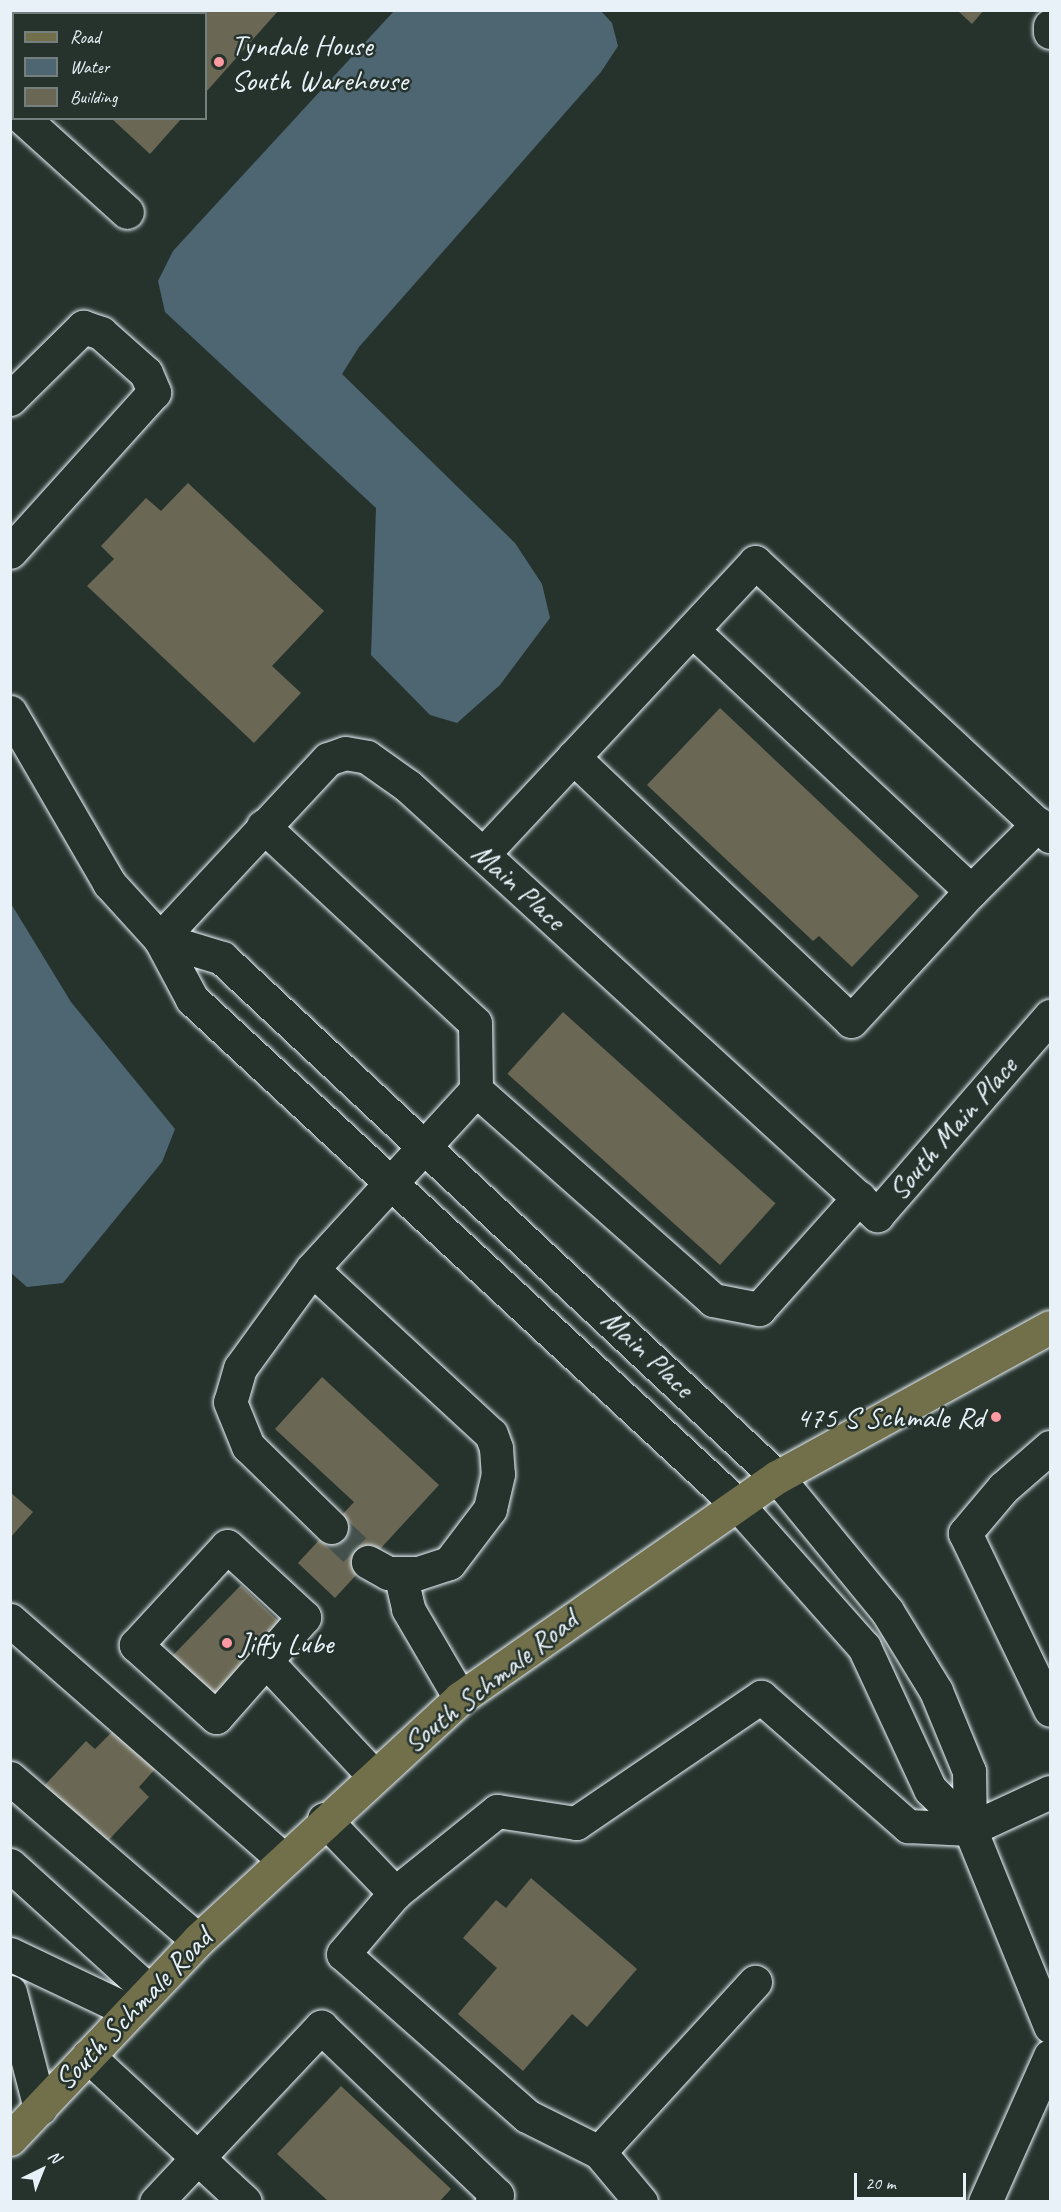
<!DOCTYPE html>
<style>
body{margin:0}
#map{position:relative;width:1061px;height:2212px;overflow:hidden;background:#26332d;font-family:Caveat,sans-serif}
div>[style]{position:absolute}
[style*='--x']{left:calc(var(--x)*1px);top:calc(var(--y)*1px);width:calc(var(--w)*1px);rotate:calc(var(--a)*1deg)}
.water>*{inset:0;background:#4d6672}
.building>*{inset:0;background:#6a6854;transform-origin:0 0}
.minor-tunnel>*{height:33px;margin-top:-16.5px;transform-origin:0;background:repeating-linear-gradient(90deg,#43504b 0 33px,transparent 0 49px)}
.roads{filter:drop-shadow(0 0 2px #e8f1f8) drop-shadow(0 0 2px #e8f1f8)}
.minor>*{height:33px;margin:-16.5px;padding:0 16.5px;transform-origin:16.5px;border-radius:16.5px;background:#26332d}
.major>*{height:33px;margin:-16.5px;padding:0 16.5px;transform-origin:16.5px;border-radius:16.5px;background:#71704a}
.dots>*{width:16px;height:16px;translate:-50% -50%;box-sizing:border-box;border:3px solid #26332d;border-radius:50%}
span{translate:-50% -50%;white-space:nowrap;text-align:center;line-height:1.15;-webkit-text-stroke:5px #26332d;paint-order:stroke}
.poi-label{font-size:30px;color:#e8f1f8}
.left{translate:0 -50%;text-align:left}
.right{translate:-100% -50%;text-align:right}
.street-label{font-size:30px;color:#e8f1f8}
.frame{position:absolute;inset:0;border:12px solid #e8f1f8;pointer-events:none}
.legend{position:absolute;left:12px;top:12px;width:195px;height:108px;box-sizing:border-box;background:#26332d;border:2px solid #747f7e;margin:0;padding:8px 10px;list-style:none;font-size:18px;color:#e8f1f8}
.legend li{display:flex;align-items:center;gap:12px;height:30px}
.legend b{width:30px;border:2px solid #747f7e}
.north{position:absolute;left:12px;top:2140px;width:60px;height:60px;-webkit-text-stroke:4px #26332d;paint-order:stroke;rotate:43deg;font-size:16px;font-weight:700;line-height:24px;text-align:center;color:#e8f1f8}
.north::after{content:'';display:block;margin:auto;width:21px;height:27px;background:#e8f1f8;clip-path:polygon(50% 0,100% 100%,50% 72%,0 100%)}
.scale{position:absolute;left:854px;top:2173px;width:112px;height:27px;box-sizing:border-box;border:3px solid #e8f1f8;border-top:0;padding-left:8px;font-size:18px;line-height:21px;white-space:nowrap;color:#e8f1f8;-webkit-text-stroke:4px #26332d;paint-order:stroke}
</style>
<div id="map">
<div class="water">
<i style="clip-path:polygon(394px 11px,601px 11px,612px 23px,618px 46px,601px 72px,359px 347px,342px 374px,515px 543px,542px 584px,550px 618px,500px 685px,457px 723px,430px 715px,371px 655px,376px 508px,165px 312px,158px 281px,173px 251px)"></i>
<i style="clip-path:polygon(10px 902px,71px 1002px,175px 1129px,162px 1162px,63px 1283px,27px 1287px,10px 1272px)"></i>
</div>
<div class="building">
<i style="clip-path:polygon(10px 10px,279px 10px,206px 92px,206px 14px,14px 14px,14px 31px)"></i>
<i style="clip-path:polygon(957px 10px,984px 10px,972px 24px)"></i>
<i style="clip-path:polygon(111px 118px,182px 118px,150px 154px)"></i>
<i style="clip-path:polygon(188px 483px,324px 611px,272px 666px,301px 693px,254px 743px,87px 586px,114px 559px,101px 546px,146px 498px,161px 511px)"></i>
<i style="clip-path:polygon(720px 708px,919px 896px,852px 967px,819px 936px,813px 941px,647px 785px)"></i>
<i style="left:563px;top:1012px;width:286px;height:83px;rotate:42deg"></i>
<i style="clip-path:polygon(322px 1377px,439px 1485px,335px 1598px,298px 1563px,354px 1502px,275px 1429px)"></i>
<i style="clip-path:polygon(10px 1492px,33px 1512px,10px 1538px)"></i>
<i style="left:241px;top:1585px;width:58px;height:103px;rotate:44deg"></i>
<i style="clip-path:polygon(115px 1729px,156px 1768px,139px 1787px,149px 1797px,104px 1845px,42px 1788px,86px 1741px,95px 1749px)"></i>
<i style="clip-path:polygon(531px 1878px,637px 1969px,587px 2027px,572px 2014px,523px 2071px,458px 2014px,497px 1968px,463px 1938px,496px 1900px,506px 1908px)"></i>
<i style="clip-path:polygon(341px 2086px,451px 2189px,439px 2202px,329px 2202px,277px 2154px)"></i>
</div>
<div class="minor-tunnel">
<i style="--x:331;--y:1527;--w:51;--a:43.4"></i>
</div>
<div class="roads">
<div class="minor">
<i style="--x:1050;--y:26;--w:6;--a:90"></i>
<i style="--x:23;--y:118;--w:140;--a:42.1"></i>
<i style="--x:10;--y:399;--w:103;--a:-44.6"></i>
<i style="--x:83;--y:327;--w:19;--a:18"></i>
<i style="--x:101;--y:333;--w:60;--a:41.6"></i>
<i style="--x:146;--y:373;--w:21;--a:67"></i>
<i style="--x:154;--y:392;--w:215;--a:132"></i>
<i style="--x:10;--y:712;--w:198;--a:59.9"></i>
<i style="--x:109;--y:883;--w:76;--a:47.7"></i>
<i style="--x:160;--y:939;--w:68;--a:61.9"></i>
<i style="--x:192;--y:999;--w:742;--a:42.81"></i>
<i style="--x:736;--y:1503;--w:193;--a:48.4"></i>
<i style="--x:864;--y:1647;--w:157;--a:65.1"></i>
<i style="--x:930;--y:1789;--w:57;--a:45"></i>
<i style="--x:573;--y:757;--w:383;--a:43.5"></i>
<i style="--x:851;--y:1021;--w:177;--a:-47.3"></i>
<i style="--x:971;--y:891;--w:379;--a:-136.9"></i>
<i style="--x:263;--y:826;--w:289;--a:42.9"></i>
<i style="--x:475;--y:1023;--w:67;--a:89.1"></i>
<i style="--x:476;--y:1090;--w:243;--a:132.5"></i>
<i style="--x:312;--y:1269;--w:122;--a:126"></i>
<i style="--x:240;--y:1368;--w:35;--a:106"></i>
<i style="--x:230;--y:1402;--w:48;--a:67.8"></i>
<i style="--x:248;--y:1446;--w:116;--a:44.3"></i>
<i style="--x:483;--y:854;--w:399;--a:-47"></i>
<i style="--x:755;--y:562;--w:403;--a:42.9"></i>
<i style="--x:971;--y:891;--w:95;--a:-45"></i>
<i style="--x:160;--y:939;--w:65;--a:17"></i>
<i style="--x:222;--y:958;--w:760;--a:43.08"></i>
<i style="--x:777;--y:1477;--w:173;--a:50.6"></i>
<i style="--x:887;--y:1611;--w:94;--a:58.5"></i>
<i style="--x:936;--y:1691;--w:87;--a:67.6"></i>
<i style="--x:969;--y:1771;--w:58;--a:89"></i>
<i style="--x:970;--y:1829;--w:213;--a:67.9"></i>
<i style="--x:160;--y:939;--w:246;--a:-47"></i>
<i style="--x:328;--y:759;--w:18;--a:-19"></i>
<i style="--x:345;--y:753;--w:22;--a:10"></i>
<i style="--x:367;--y:757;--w:50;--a:35.3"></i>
<i style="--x:408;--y:786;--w:636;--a:42.45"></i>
<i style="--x:877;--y:1215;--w:264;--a:-49"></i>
<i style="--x:476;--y:1090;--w:317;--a:41.5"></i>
<i style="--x:713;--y:1300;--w:47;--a:11.1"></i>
<i style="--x:759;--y:1309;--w:150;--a:-48.2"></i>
<i style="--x:312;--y:1269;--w:243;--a:42.7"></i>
<i style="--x:491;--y:1434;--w:15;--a:70"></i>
<i style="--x:496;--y:1448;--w:26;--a:86"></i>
<i style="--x:498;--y:1474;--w:36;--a:103"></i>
<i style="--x:490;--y:1509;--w:68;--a:127.2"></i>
<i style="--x:449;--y:1563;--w:33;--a:162"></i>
<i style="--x:418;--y:1573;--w:30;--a:180"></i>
<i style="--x:388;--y:1573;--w:23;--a:-151"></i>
<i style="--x:1050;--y:1447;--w:62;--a:138.9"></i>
<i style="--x:1003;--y:1488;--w:59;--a:130.2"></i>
<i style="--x:965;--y:1533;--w:196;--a:64.3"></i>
<i style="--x:227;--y:1546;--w:105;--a:42.7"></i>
<i style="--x:304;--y:1617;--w:133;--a:131.3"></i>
<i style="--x:216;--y:1717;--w:108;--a:-138"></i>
<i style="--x:136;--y:1645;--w:134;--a:-47.4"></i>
<i style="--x:400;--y:1573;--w:37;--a:77"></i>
<i style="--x:408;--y:1609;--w:103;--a:59.7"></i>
<i style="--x:10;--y:1620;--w:361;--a:41.2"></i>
<i style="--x:266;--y:1661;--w:155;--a:46.8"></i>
<i style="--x:10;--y:1778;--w:248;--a:40.8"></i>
<i style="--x:324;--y:1819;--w:103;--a:46.2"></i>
<i style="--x:10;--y:1865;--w:188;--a:42.2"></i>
<i style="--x:10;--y:1954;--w:133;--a:25.4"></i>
<i style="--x:10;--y:1992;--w:120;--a:75.5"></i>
<i style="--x:88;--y:2056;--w:214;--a:42.9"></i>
<i style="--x:599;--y:2152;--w:231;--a:-47.5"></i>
<i style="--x:156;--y:2202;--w:241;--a:-46.7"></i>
<i style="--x:321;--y:2027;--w:243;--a:43.7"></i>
<i style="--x:497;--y:2195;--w:9;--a:126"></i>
<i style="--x:641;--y:2202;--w:65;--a:-130"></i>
<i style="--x:599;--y:2152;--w:80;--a:-153.4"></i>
<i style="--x:527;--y:2116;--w:245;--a:-138.6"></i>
<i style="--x:343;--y:1954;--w:80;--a:-49.6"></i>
<i style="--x:395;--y:1893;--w:131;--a:-38.8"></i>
<i style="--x:497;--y:1811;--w:80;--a:8.6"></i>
<i style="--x:576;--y:1823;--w:224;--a:-34.3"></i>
<i style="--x:761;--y:1697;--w:196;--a:41.3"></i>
<i style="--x:908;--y:1826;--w:62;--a:2.8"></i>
<i style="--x:970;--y:1829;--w:88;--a:-24.8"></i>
<i style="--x:985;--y:2202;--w:160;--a:-66"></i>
</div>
<div class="major">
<i style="--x:10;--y:2139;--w:274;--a:-46.6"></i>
<i style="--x:198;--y:1940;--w:357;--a:-42.7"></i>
<i style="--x:460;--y:1698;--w:386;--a:-34.9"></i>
<i style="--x:777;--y:1477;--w:311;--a:-28.8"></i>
</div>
</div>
<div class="dots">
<i style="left:219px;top:62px;background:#ff9aa2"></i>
<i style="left:996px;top:1417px;background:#ff9aa2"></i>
<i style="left:227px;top:1643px;background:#ff9aa2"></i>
</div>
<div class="poi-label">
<span class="left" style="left:231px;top:62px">Tyndale House<br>South Warehouse</span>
<span class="right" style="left:984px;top:1417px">475 S Schmale Rd</span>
<span class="left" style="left:239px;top:1643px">Jiffy Lube</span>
</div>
<div class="street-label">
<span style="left:519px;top:886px;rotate:42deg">Main Place</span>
<span style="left:952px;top:1128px;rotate:-49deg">South Main Place</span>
<span style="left:648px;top:1353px;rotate:43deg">Main Place</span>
<span style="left:490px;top:1681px;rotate:-38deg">South Schmale Road</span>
<span style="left:133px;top:2009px;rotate:-46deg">South Schmale Road</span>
</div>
<div class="frame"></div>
<ul class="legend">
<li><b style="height:8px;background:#71704a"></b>Road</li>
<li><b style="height:16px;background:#4d6672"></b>Water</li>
<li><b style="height:16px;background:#6a6854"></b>Building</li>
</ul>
<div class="north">N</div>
<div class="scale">20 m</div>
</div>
